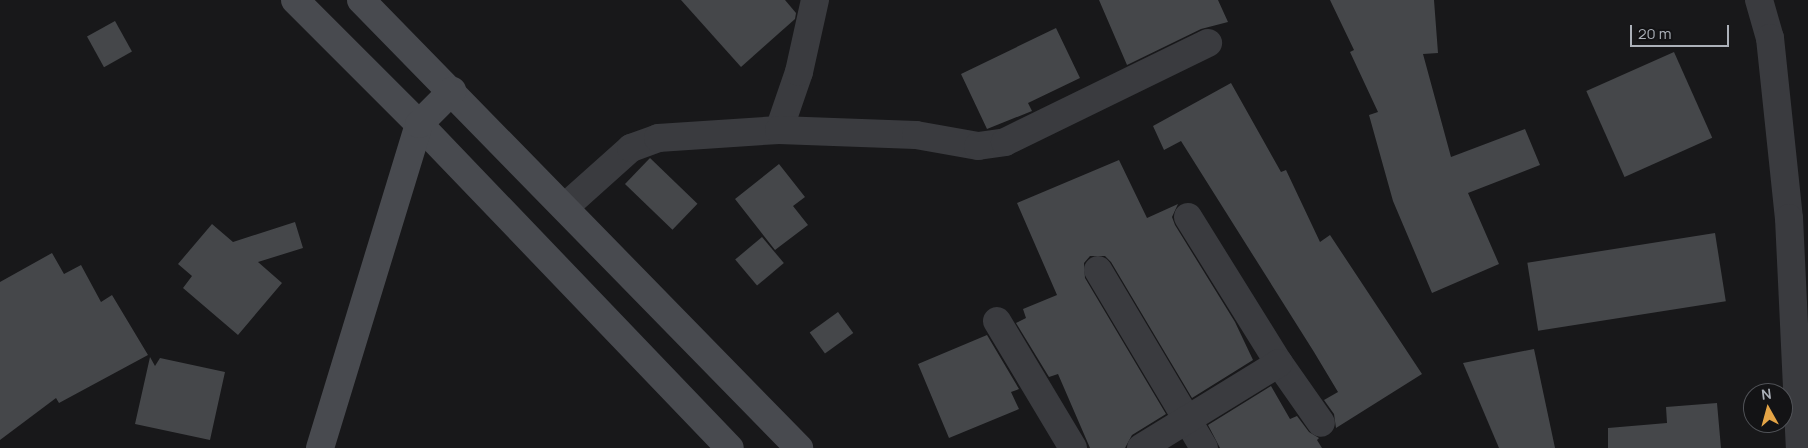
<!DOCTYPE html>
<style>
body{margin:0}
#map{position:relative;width:1808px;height:448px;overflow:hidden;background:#18181a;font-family:Manrope,sans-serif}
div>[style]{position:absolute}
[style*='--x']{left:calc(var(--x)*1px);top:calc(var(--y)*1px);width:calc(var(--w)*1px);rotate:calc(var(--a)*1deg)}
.building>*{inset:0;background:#45474a;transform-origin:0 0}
.street>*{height:28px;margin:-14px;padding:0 14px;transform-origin:14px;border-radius:14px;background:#3a3b3f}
.secondary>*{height:28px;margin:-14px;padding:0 14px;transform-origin:14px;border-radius:14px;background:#484a4f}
span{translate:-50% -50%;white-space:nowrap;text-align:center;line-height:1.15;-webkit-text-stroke:5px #131315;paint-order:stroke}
.north{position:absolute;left:1743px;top:383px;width:50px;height:50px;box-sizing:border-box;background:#131315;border:1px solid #505257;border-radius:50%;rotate:353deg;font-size:14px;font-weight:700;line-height:20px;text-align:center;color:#acb1b9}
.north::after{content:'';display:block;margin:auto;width:18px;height:22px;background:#e4a446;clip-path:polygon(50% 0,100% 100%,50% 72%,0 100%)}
.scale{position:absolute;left:1630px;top:25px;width:99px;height:22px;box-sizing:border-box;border:2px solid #acb1b9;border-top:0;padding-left:6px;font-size:15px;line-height:18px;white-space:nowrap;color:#acb1b9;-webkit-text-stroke:4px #131315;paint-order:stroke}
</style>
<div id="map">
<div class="building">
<i style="clip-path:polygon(681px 0,785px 0,796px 13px,795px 19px,741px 67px)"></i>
<i style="clip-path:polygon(1099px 0,1218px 0,1228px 22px,1201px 29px,1127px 65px)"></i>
<i style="clip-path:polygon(1330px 0,1434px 0,1438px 53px,1423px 54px,1451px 157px,1525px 129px,1540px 165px,1468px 193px,1499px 264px,1432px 293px,1393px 201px,1369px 115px,1378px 112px,1350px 52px,1354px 50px)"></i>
<i style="left:115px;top:21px;width:35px;height:32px;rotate:61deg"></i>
<i style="clip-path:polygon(1056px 28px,1080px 78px,1028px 103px,1032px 111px,987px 129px,961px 74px)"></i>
<i style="left:1674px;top:52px;width:94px;height:96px;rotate:66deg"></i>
<i style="clip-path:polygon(1231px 83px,1281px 172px,1286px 170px,1320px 242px,1330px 235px,1422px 374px,1336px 428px,1334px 414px,1324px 400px,1338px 392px,1314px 352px,1181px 141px,1164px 150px,1153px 126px)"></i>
<i style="left:650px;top:158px;width:66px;height:36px;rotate:44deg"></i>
<i style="clip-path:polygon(1119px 160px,1147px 218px,1178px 204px,1172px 217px,1175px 225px,1235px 322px,1253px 360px,1192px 398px,1111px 262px,1105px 256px,1090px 256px,1084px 263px,1085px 278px,1166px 414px,1132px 435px,1125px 448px,1090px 448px,1058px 374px,1049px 377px,1016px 323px,1026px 318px,1023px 309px,1057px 295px,1017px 203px)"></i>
<i style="clip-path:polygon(779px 164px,805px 197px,793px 206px,808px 225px,775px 250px,735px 199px)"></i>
<i style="clip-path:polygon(295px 222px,303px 248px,258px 262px,282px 283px,238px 335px,183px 288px,192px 276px,178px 264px,212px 224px,233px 242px)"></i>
<i style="left:1715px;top:233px;width:69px;height:190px;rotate:81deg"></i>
<i style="left:762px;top:237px;width:34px;height:35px;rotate:50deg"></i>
<i style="clip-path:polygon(52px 253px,64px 274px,81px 265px,101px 302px,112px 295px,148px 355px,59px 403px,56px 398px,0 440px,0 282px)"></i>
<i style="left:838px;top:312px;width:26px;height:35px;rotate:54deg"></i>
<i style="clip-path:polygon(987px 335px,1019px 389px,1011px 392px,1019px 409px,949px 438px,918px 364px)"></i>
<i style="clip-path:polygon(1534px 349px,1555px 448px,1499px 448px,1463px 363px)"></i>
<i style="clip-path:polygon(150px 357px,155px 366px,160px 358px,225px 372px,210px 440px,135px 424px)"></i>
<i style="clip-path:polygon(1271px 386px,1290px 419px,1297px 416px,1309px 432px,1319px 438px,1317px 440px,1322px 448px,1220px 448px,1208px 425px)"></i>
<i style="clip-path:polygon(1717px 403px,1721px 448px,1608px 448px,1608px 428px,1667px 423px,1666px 407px)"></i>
</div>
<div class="street">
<i style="--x:1759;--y:0;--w:40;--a:74"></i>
<i style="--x:1770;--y:38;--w:181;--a:84"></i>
<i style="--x:1789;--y:218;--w:230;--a:87.3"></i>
<i style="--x:779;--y:130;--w:61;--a:-71"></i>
<i style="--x:799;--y:72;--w:74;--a:-77.5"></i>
<i style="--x:565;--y:207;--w:89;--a:-41.8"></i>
<i style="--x:631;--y:148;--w:29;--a:-20"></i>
<i style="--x:658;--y:138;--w:121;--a:-3.8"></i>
<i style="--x:779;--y:130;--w:137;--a:2.1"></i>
<i style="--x:916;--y:135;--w:63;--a:10.1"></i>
<i style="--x:978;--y:146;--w:27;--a:-8"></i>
<i style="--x:1005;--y:142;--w:226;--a:-26"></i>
<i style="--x:1188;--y:217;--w:172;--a:58.1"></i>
<i style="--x:1279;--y:363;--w:73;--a:55"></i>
<i style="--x:1098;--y:270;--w:207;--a:59.2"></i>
<i style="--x:997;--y:321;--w:148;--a:59.1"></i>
<i style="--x:1141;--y:448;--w:162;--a:-31.6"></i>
</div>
<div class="secondary">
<i style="--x:295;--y:0;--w:175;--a:45"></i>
<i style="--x:419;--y:124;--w:449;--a:46.2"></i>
<i style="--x:361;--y:0;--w:627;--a:45.65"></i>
<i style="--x:320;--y:448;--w:339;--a:-73"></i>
<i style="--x:419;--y:124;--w:47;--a:-45"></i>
</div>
<div class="north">N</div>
<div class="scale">20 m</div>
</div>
